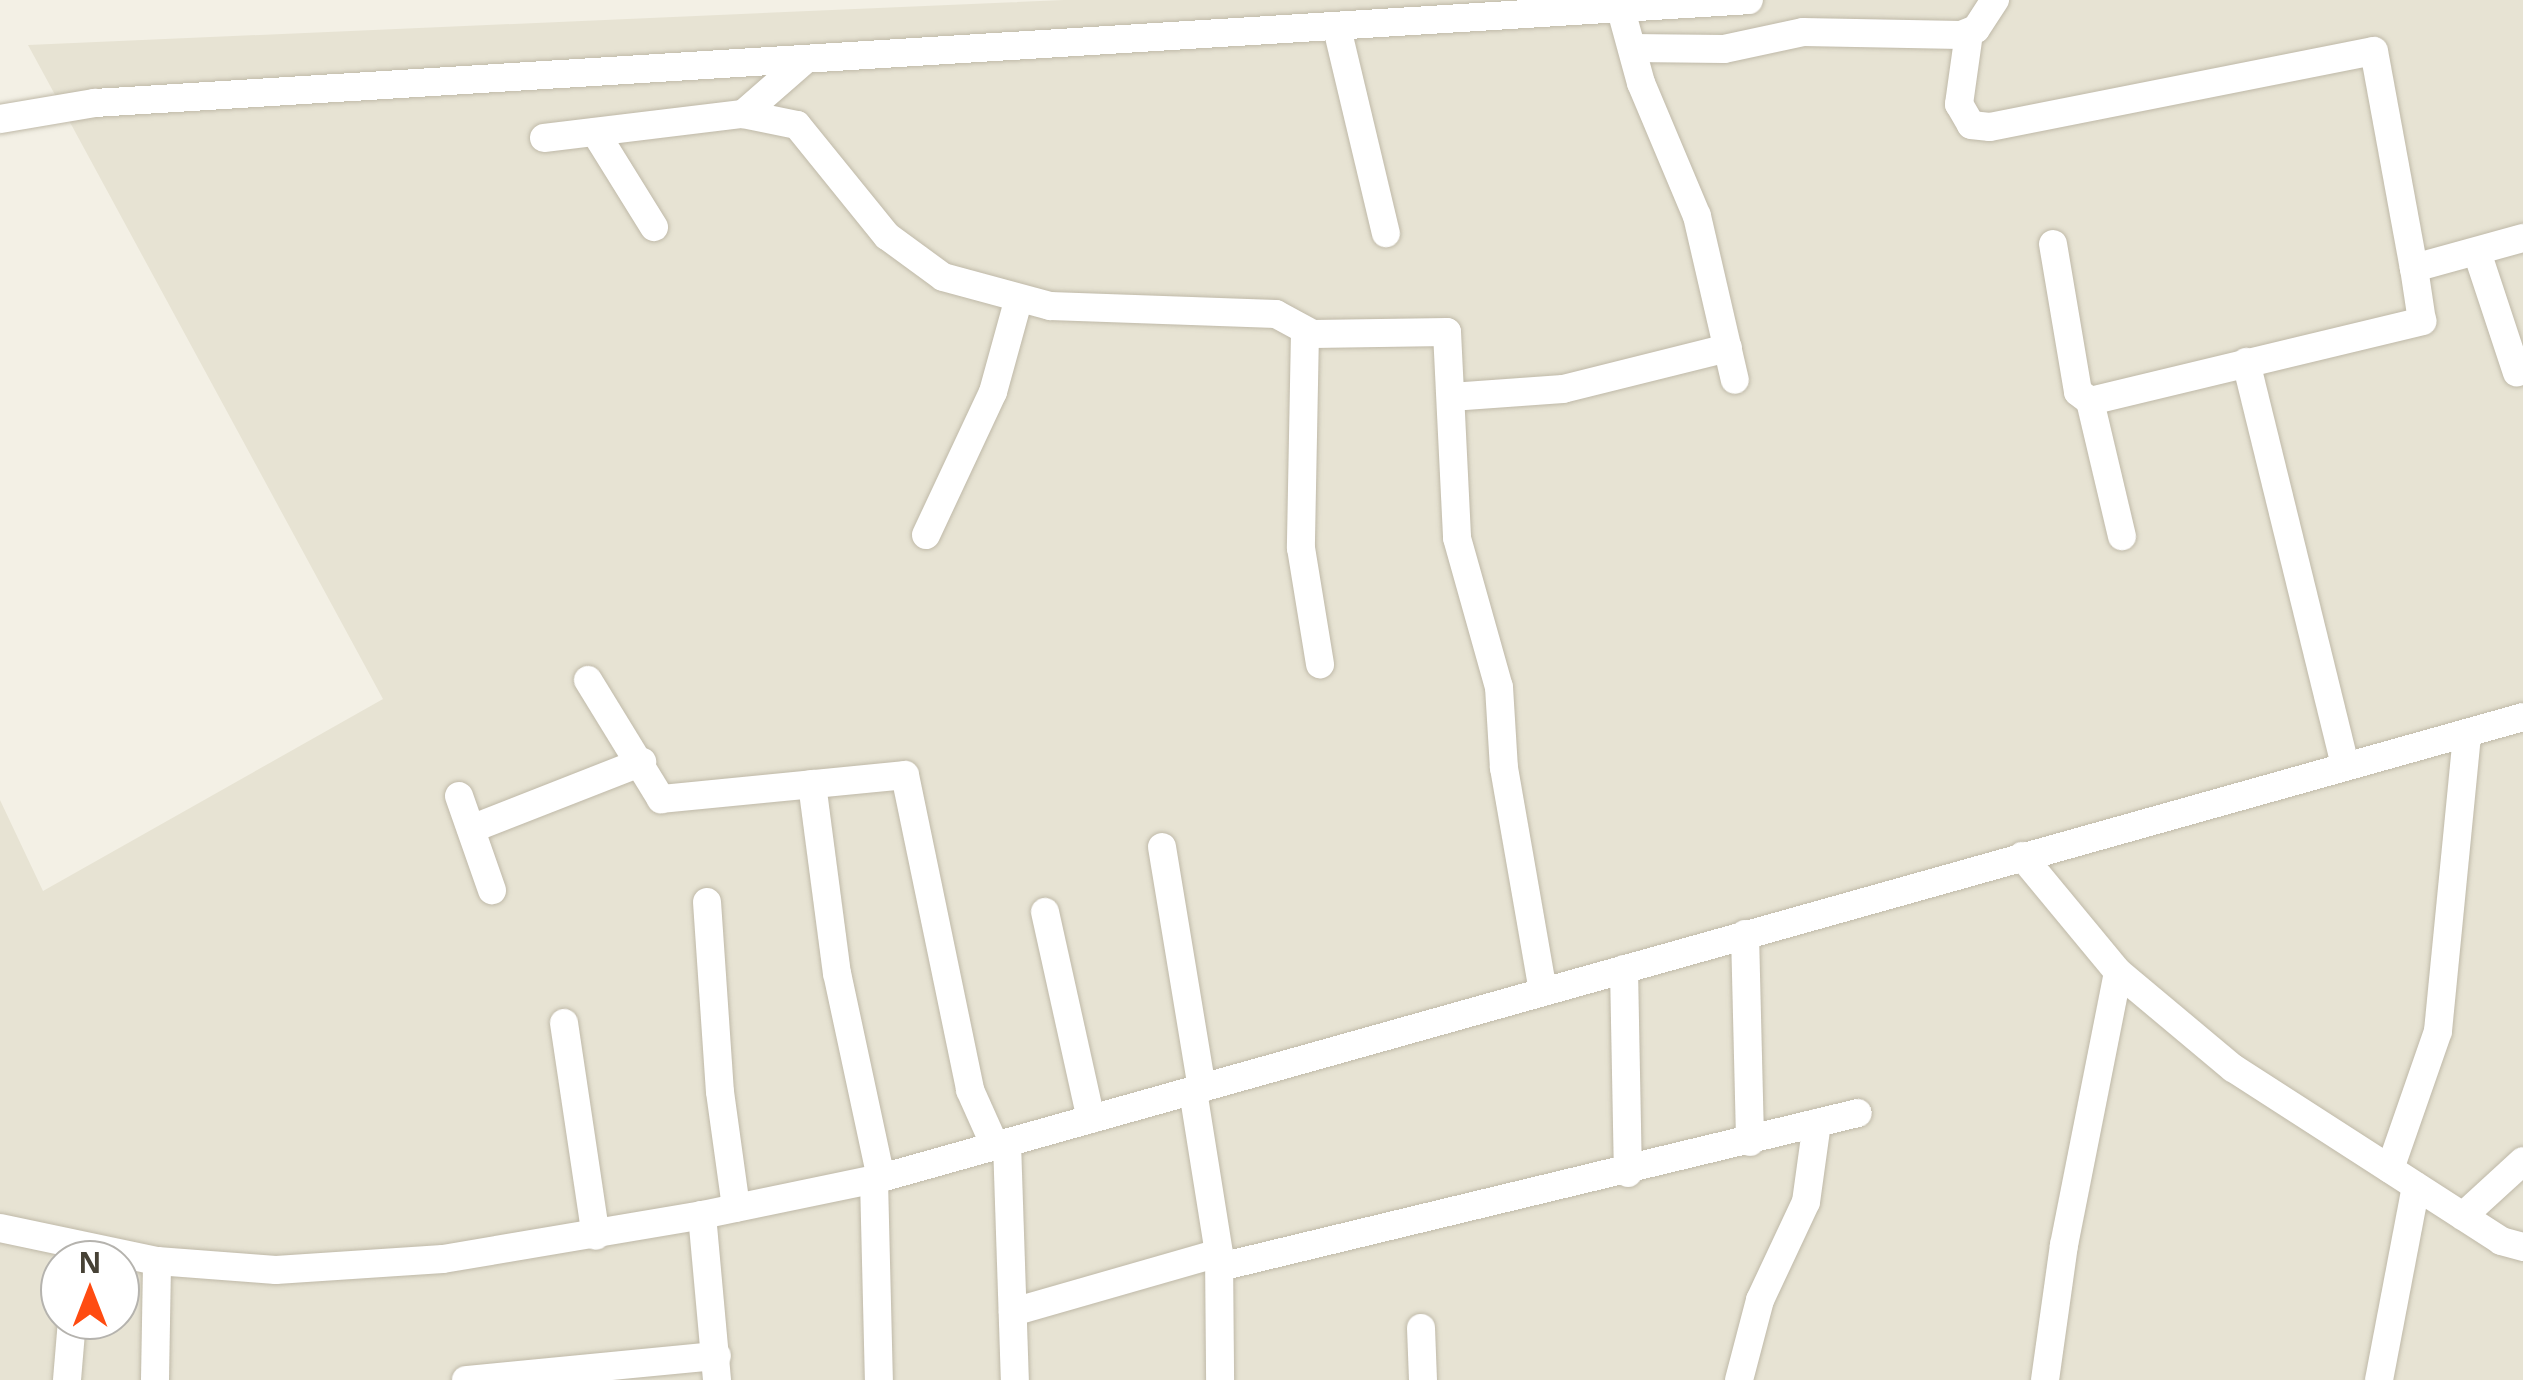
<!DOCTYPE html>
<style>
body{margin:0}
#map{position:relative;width:2523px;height:1380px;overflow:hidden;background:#f3f0e5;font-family:"Noto Sans",sans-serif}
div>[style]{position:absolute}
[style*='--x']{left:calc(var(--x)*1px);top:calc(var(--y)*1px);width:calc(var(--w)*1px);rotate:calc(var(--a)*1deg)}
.residential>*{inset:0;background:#e7e3d3}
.roads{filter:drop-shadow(0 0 2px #bfb9a8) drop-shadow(0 0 2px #bfb9a8)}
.minor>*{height:28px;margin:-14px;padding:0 14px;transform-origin:14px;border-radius:14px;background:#fff}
span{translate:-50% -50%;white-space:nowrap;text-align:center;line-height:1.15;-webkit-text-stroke:8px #fff;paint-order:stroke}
.north{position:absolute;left:40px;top:1240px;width:100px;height:100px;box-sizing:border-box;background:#fff;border:2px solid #b5b3ae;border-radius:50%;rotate:0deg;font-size:28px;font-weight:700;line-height:40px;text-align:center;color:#464135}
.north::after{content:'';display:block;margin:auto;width:35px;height:45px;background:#ff4b11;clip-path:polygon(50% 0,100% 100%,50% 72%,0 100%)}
</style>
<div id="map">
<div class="residential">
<i style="clip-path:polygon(evenodd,1064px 0,2523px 0,2523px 1380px,0 1380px,0 800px,43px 891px,383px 699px,28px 45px,1064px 0,60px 1260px,120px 1260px,120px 1320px,60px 1320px,60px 1260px)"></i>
</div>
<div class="roads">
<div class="minor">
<i style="--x:1621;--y:10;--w:76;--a:74.7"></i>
<i style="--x:1641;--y:83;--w:144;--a:67.2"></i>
<i style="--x:1697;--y:216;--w:168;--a:77"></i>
<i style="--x:1337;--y:28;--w:211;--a:76.6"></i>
<i style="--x:1969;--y:33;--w:72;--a:98"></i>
<i style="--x:1959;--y:104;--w:24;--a:60"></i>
<i style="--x:1971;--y:125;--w:19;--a:6"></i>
<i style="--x:1990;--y:127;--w:391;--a:-11.2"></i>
<i style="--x:2374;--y:51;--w:221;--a:79.6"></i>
<i style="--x:2414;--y:268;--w:113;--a:-15.4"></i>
<i style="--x:1632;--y:48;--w:92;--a:0.6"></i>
<i style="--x:1724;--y:49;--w:81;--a:-12.1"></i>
<i style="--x:1803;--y:32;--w:158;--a:1.1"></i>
<i style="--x:1961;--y:35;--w:16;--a:-22"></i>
<i style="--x:1976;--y:29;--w:35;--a:-57"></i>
<i style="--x:806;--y:59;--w:84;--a:138.9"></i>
<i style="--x:743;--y:114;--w:55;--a:11.5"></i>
<i style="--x:797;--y:125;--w:143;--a:51"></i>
<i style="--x:887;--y:236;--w:69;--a:36.2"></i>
<i style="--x:943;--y:277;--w:111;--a:15.2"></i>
<i style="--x:1050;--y:306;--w:226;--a:2"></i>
<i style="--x:1276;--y:314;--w:42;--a:28.4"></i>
<i style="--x:1313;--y:334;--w:134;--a:-0.9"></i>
<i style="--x:1447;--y:332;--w:206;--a:87.2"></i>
<i style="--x:1457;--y:538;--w:155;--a:74.3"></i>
<i style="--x:1499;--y:687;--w:81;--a:86.5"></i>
<i style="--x:1504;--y:768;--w:227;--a:80.1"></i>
<i style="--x:0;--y:119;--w:96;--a:-9.6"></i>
<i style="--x:95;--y:103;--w:1657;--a:-3.56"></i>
<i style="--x:595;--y:132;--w:112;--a:58.2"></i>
<i style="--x:544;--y:138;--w:200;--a:-6.9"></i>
<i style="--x:2053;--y:244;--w:150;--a:80.4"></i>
<i style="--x:2078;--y:392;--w:15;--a:37"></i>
<i style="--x:2090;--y:401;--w:342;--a:-13.5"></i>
<i style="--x:2422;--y:321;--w:54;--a:-98.6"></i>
<i style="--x:2477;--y:252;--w:127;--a:71.7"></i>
<i style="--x:1305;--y:332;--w:216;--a:91.1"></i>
<i style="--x:1301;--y:548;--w:118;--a:80.7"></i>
<i style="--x:2246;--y:362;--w:416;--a:76.2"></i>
<i style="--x:1451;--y:397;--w:112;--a:-4.1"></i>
<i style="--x:1563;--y:389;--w:170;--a:-14"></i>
<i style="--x:2090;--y:401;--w:139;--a:76.7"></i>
<i style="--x:926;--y:535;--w:158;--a:-64.9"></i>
<i style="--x:993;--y:392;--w:94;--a:-74.6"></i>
<i style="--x:588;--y:680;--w:140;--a:58.5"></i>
<i style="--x:661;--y:799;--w:245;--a:-5.6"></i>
<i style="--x:905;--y:775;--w:322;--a:78.3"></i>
<i style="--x:970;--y:1090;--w:61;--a:65.9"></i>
<i style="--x:812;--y:784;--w:191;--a:82.5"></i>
<i style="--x:837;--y:973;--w:210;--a:77.9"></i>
<i style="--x:459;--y:796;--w:100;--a:70.7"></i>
<i style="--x:471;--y:829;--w:184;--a:-21.4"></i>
<i style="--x:1162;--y:847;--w:245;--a:80.6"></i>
<i style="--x:2022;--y:856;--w:151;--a:50.4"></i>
<i style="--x:2118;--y:972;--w:150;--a:39.9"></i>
<i style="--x:2233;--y:1068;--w:319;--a:32.8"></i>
<i style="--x:2501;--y:1241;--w:23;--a:15"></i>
<i style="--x:707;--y:902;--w:190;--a:86.1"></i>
<i style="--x:720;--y:1092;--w:117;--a:82.1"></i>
<i style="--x:1045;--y:912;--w:212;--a:77.5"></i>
<i style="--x:1745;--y:934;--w:208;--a:88.6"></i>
<i style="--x:1624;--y:969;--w:204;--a:88.9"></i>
<i style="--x:564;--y:1023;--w:215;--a:81.5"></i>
<i style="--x:1193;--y:1091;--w:164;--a:80.9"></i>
<i style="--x:1219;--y:1253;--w:127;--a:89.5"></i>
<i style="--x:1007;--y:1143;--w:237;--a:88.1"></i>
<i style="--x:2390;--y:1169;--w:146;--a:-70.8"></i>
<i style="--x:2438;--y:1031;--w:299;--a:-84.4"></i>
<i style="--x:874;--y:1180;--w:200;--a:88.6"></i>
<i style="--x:702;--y:1215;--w:183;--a:-11.7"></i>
<i style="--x:881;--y:1178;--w:1705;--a:-15.68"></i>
<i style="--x:2463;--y:1216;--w:81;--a:-42.5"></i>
<i style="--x:0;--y:1228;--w:160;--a:11.9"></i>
<i style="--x:157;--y:1261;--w:119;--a:4.3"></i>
<i style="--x:276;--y:1270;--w:167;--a:-3.8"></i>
<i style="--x:443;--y:1259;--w:263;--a:-9.6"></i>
<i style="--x:702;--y:1215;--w:166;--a:84.8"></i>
<i style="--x:1220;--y:1267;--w:656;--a:-13.57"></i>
<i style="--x:1013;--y:1312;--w:214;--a:-16"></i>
<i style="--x:1421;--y:1328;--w:52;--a:87.8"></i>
<i style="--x:67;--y:1380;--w:60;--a:-85.2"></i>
<i style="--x:155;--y:1380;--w:119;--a:-89"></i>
<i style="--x:466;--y:1380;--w:252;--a:-5.5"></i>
<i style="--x:1739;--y:1380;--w:83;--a:-75.3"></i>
<i style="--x:1760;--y:1300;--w:108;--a:-64.9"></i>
<i style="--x:1806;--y:1202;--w:80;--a:-82.1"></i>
<i style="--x:2045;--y:1380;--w:136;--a:-82"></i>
<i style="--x:2064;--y:1245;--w:278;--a:-78.8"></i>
<i style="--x:2379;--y:1380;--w:197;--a:-79.2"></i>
</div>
</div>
<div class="north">N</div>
</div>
